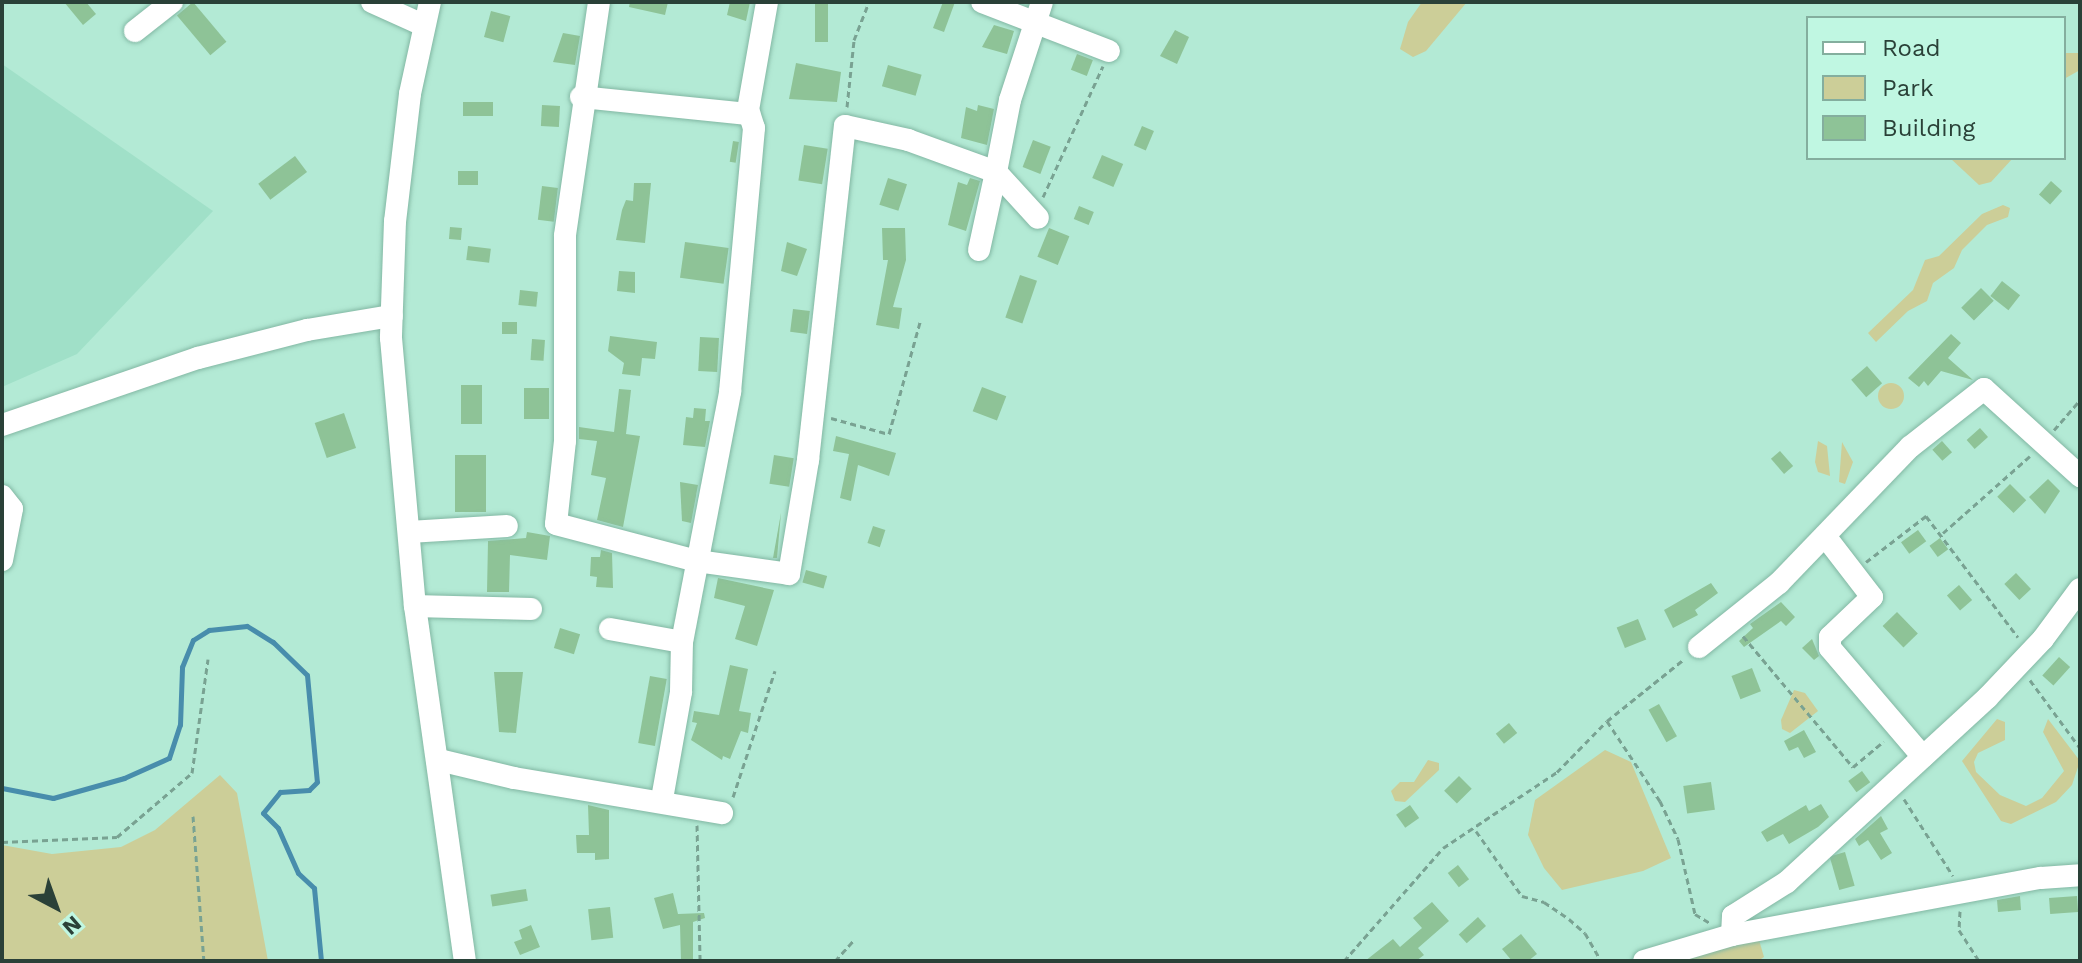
<!DOCTYPE html>
<style>
body{margin:0}
#map{position:relative;width:2082px;height:963px;overflow:hidden;background:#b3ead5;font-family:"Work Sans",sans-serif}
div>[style]{position:absolute}
[style*='--x']{left:calc(var(--x)*1px);top:calc(var(--y)*1px);width:calc(var(--w)*1px);rotate:calc(var(--a)*1deg)}
.built>*{inset:0;background:#a0e0c8}
.green>*{inset:0;background:#ccce98}
.round{border-radius:50%}
.stream>*{height:5px;margin:-2.5px;padding:0 2.5px;transform-origin:2.5px;border-radius:2.5px;background:#488dac}
.building>*{inset:0;background:#8ec397;transform-origin:0 0}
.path>*{height:3px;margin-top:-1.5px;transform-origin:0;background:repeating-linear-gradient(90deg,#79a292 0 6px,transparent 0 10px)}
.roads{filter:drop-shadow(0 0 2px #82b7a3) drop-shadow(0 0 2px #82b7a3)}
.minor>*{height:22px;margin:-11px;padding:0 11px;transform-origin:11px;border-radius:11px;background:#fff}
span{translate:-50% -50%;white-space:nowrap;text-align:center;line-height:1.15;-webkit-text-stroke:6px #c0f7e2;paint-order:stroke}
.frame{position:absolute;inset:0;border:4px solid #2a4138;pointer-events:none}
.legend{position:absolute;left:1806px;top:16px;width:260px;height:144px;box-sizing:border-box;background:#c0f7e2;border:2px solid #84ae9e;margin:0;padding:10px 14px;list-style:none;font-size:24px;color:#2a4138}
.legend li{display:flex;align-items:center;gap:16px;height:40px}
.legend b{width:40px;border:2px solid #84ae9e}
.north{position:absolute;left:16px;top:867px;width:80px;height:80px;-webkit-text-stroke:6px #c0f7e2;paint-order:stroke;rotate:139deg;font-size:22px;font-weight:700;line-height:32px;text-align:center;color:#2a4138}
.north::after{content:'';display:block;margin:auto;width:28px;height:36px;background:#2a4138;clip-path:polygon(50% 0,100% 100%,50% 72%,0 100%)}
</style>
<div id="map">
<div class="built">
<i style="clip-path:polygon(2px 64px,213px 211px,77px 354px,2px 387px)"></i>
</div>
<div class="green">
<i style="clip-path:polygon(1422px 2px,1467px 2px,1426px 51px,1413px 57px,1400px 49px,1408px 22px)"></i>
<i style="clip-path:polygon(2064px 53px,2078px 53px,2080px 70px,2064px 79px)"></i>
<i style="clip-path:polygon(1950px 158px,2013px 158px,1991px 182px,1979px 185px)"></i>
<i style="clip-path:polygon(2003px 205px,2010px 208px,2008px 217px,1987px 225px,1962px 250px,1954px 268px,1933px 283px,1927px 301px,1908px 311px,1876px 342px,1868px 333px,1913px 290px,1925px 260px,1939px 256px,1982px 214px)"></i>
<i class="round" style="left:1878px;top:383px;width:26px;height:26px"></i>
<i style="clip-path:polygon(1818px 441px,1827px 446px,1830px 476px,1818px 472px,1815px 462px)"></i>
<i style="clip-path:polygon(1842px 442px,1853px 462px,1845px 484px,1839px 482px)"></i>
<i style="clip-path:polygon(1794px 690px,1805px 693px,1818px 711px,1790px 733px,1782px 729px,1781px 720px)"></i>
<i style="clip-path:polygon(1997px 719px,2005px 722px,2005px 740px,1978px 753px,1974px 762px,1976px 772px,2000px 795px,2026px 806px,2042px 798px,2064px 771px,2043px 732px,2048px 719px,2080px 761px,2072px 785px,2056px 802px,2011px 824px,2001px 821px,1962px 761px)"></i>
<i style="clip-path:polygon(1605px 750px,1631px 762px,1671px 858px,1643px 871px,1562px 890px,1544px 868px,1528px 835px,1535px 800px)"></i>
<i style="clip-path:polygon(1428px 760px,1439px 763px,1439px 770px,1405px 802px,1395px 801px,1391px 791px,1400px 782px,1414px 782px)"></i>
<i style="clip-path:polygon(220px 775px,237px 793px,268px 961px,2px 961px,2px 845px,52px 854px,121px 847px,155px 830px)"></i>
<i style="clip-path:polygon(1759px 940px,1764px 957px,1758px 961px,1671px 961px)"></i>
</div>
<div class="stream">
<i style="--x:2;--y:788;--w:52;--a:11.1"></i>
<i style="--x:53;--y:798;--w:74;--a:-15.7"></i>
<i style="--x:124;--y:778;--w:49;--a:-24"></i>
<i style="--x:169;--y:758;--w:35;--a:-72"></i>
<i style="--x:180;--y:725;--w:58;--a:-88"></i>
<i style="--x:182;--y:667;--w:29;--a:-68"></i>
<i style="--x:193;--y:640;--w:19;--a:-32"></i>
<i style="--x:209;--y:630;--w:38;--a:-6"></i>
<i style="--x:247;--y:626;--w:31;--a:32"></i>
<i style="--x:273;--y:642;--w:47;--a:44.1"></i>
<i style="--x:307;--y:675;--w:107;--a:84.7"></i>
<i style="--x:317;--y:782;--w:11;--a:135"></i>
<i style="--x:309;--y:790;--w:29;--a:176"></i>
<i style="--x:280;--y:792;--w:27;--a:129"></i>
<i style="--x:263;--y:813;--w:21;--a:45"></i>
<i style="--x:278;--y:828;--w:49;--a:66"></i>
<i style="--x:298;--y:873;--w:22;--a:43"></i>
<i style="--x:314;--y:888;--w:73;--a:84.5"></i>
</div>
<div class="building">
<i style="clip-path:polygon(64px 2px,86px 2px,96px 14px,83px 25px)"></i>
<i style="left:193px;top:2px;width:52px;height:21px;rotate:50deg"></i>
<i style="clip-path:polygon(630px 2px,668px 2px,665px 15px,629px 7px)"></i>
<i style="clip-path:polygon(730px 2px,750px 2px,746px 21px,727px 15px)"></i>
<i style="left:815px;top:2px;width:13px;height:40px"></i>
<i style="clip-path:polygon(943px 2px,955px 2px,944px 32px,933px 28px)"></i>
<i style="left:491px;top:11px;width:20px;height:27px;rotate:15deg"></i>
<i style="clip-path:polygon(994px 25px,1014px 31px,1007px 54px,982px 47px)"></i>
<i style="clip-path:polygon(1175px 30px,1189px 37px,1177px 64px,1160px 56px)"></i>
<i style="clip-path:polygon(563px 33px,580px 36px,575px 65px,553px 62px)"></i>
<i style="left:1077px;top:54px;width:17px;height:17px;rotate:21deg"></i>
<i style="clip-path:polygon(796px 63px,841px 72px,837px 102px,789px 99px)"></i>
<i style="left:888px;top:65px;width:35px;height:22px;rotate:16deg"></i>
<i style="left:463px;top:102px;width:30px;height:14px"></i>
<i style="left:542px;top:105px;width:18px;height:21px;rotate:3deg"></i>
<i style="clip-path:polygon(978px 105px,994px 109px,987px 145px,961px 138px,966px 107px,977px 111px)"></i>
<i style="left:1142px;top:126px;width:13px;height:21px;rotate:23deg"></i>
<i style="left:1033px;top:140px;width:19px;height:29px;rotate:21deg"></i>
<i style="left:733px;top:141px;width:6px;height:21px;rotate:9deg"></i>
<i style="left:804px;top:145px;width:24px;height:36px;rotate:9deg"></i>
<i style="left:1102px;top:155px;width:23px;height:25px;rotate:23deg"></i>
<i style="left:295px;top:156px;width:20px;height:46px;rotate:53deg"></i>
<i style="left:478px;top:171px;width:14px;height:20px;rotate:90deg"></i>
<i style="left:888px;top:178px;width:20px;height:28px;rotate:18deg"></i>
<i style="clip-path:polygon(970px 178px,980px 181px,966px 231px,948px 225px,958px 182px,967px 185px)"></i>
<i style="left:2051px;top:181px;width:15px;height:18px;rotate:42deg"></i>
<i style="clip-path:polygon(634px 183px,651px 183px,645px 243px,616px 240px,622px 210px,626px 200px,633px 201px)"></i>
<i style="left:542px;top:186px;width:16px;height:34px;rotate:7deg"></i>
<i style="left:1079px;top:206px;width:16px;height:14px;rotate:22deg"></i>
<i style="left:450px;top:227px;width:12px;height:12px;rotate:5deg"></i>
<i style="clip-path:polygon(882px 228px,905px 228px,906px 260px,893px 307px,902px 308px,899px 329px,876px 325px,888px 260px,883px 260px)"></i>
<i style="left:1049px;top:228px;width:22px;height:31px;rotate:22deg"></i>
<i style="left:685px;top:242px;width:44px;height:36px;rotate:8deg"></i>
<i style="clip-path:polygon(787px 242px,807px 249px,797px 276px,781px 271px)"></i>
<i style="left:468px;top:246px;width:23px;height:14px;rotate:7deg"></i>
<i style="clip-path:polygon(619px 271px,635px 272px,635px 293px,617px 291px)"></i>
<i style="left:1020px;top:275px;width:18px;height:45px;rotate:19deg"></i>
<i style="left:2002px;top:281px;width:23px;height:19px;rotate:38deg"></i>
<i style="left:1981px;top:288px;width:18px;height:28px;rotate:45deg"></i>
<i style="left:520px;top:290px;width:18px;height:15px;rotate:6deg"></i>
<i style="left:793px;top:309px;width:17px;height:23px;rotate:7deg"></i>
<i style="left:502px;top:322px;width:15px;height:12px"></i>
<i style="clip-path:polygon(1951px 334px,1961px 343px,1948px 358px,1973px 380px,1941px 371px,1928px 386px,1924px 381px,1919px 387px,1908px 378px)"></i>
<i style="clip-path:polygon(610px 336px,657px 342px,655px 359px,642px 358px,640px 376px,622px 374px,624px 363px,608px 351px)"></i>
<i style="left:700px;top:337px;width:19px;height:34px;rotate:3deg"></i>
<i style="left:532px;top:339px;width:13px;height:21px;rotate:4deg"></i>
<i style="left:1867px;top:366px;width:23px;height:21px;rotate:49deg"></i>
<i style="left:461px;top:385px;width:21px;height:39px"></i>
<i style="left:982px;top:387px;width:26px;height:26px;rotate:21deg"></i>
<i style="left:524px;top:388px;width:25px;height:31px"></i>
<i style="clip-path:polygon(619px 389px,631px 390px,626px 434px,640px 436px,623px 527px,597px 520px,606px 478px,591px 475px,597px 441px,579px 439px,579px 427px,614px 432px)"></i>
<i style="clip-path:polygon(694px 408px,706px 409px,705px 421px,710px 421px,705px 447px,683px 445px,686px 417px,693px 418px)"></i>
<i style="left:344px;top:413px;width:37px;height:31px;rotate:71deg"></i>
<i style="left:1980px;top:428px;width:12px;height:18px;rotate:48deg"></i>
<i style="clip-path:polygon(836px 436px,896px 453px,889px 476px,858px 465px,851px 501px,840px 498px,849px 454px,833px 451px)"></i>
<i style="left:1942px;top:441px;width:15px;height:13px;rotate:48deg"></i>
<i style="left:1780px;top:451px;width:20px;height:12px;rotate:49deg"></i>
<i style="left:455px;top:455px;width:31px;height:57px"></i>
<i style="left:774px;top:455px;width:20px;height:29px;rotate:9deg"></i>
<i style="clip-path:polygon(2048px 479px,2060px 491px,2045px 514px,2029px 497px)"></i>
<i style="clip-path:polygon(680px 482px,698px 485px,691px 523px,682px 521px)"></i>
<i style="left:2010px;top:484px;width:23px;height:18px;rotate:45deg"></i>
<i style="clip-path:polygon(781px 513px,777px 558px,773px 558px)"></i>
<i style="left:873px;top:526px;width:13px;height:18px;rotate:18deg"></i>
<i style="left:1918px;top:530px;width:14px;height:21px;rotate:54deg"></i>
<i style="clip-path:polygon(527px 532px,550px 536px,547px 560px,510px 555px,509px 592px,487px 592px,488px 541px,526px 538px)"></i>
<i style="left:1940px;top:538px;width:14px;height:13px;rotate:54deg"></i>
<i style="clip-path:polygon(601px 550px,612px 553px,613px 588px,596px 587px,597px 577px,590px 576px,591px 557px,600px 557px)"></i>
<i style="left:806px;top:570px;width:22px;height:13px;rotate:16deg"></i>
<i style="left:2016px;top:573px;width:22px;height:16px;rotate:47deg"></i>
<i style="clip-path:polygon(718px 578px,774px 590px,757px 646px,735px 639px,745px 606px,714px 598px)"></i>
<i style="clip-path:polygon(1711px 583px,1718px 593px,1695px 610px,1698px 615px,1673px 628px,1664px 610px)"></i>
<i style="left:1959px;top:585px;width:20px;height:16px;rotate:49deg"></i>
<i style="clip-path:polygon(1781px 602px,1795px 617px,1786px 626px,1781px 621px,1744px 647px,1739px 641px,1753px 628px,1750px 624px)"></i>
<i style="left:1897px;top:612px;width:30px;height:20px;rotate:46deg"></i>
<i style="left:1638px;top:619px;width:22px;height:23px;rotate:68deg"></i>
<i style="left:560px;top:628px;width:21px;height:21px;rotate:17deg"></i>
<i style="clip-path:polygon(1812px 639px,1819px 656px,1814px 660px,1802px 648px)"></i>
<i style="left:2059px;top:657px;width:15px;height:25px;rotate:42deg"></i>
<i style="clip-path:polygon(730px 665px,748px 669px,739px 711px,751px 713px,748px 733px,741px 731px,730px 759px,723px 756px,722px 760px,691px 740px,697px 723px,692px 722px,694px 711px,719px 715px)"></i>
<i style="left:1752px;top:668px;width:25px;height:22px;rotate:69deg"></i>
<i style="clip-path:polygon(494px 672px,523px 672px,516px 733px,499px 732px)"></i>
<i style="left:650px;top:676px;width:17px;height:68px;rotate:10deg"></i>
<i style="left:1659px;top:704px;width:37px;height:12px;rotate:61deg"></i>
<i style="left:1509px;top:723px;width:13px;height:17px;rotate:51deg"></i>
<i style="clip-path:polygon(1804px 730px,1816px 752px,1804px 758px,1798px 747px,1789px 751px,1784px 741px)"></i>
<i style="left:1862px;top:771px;width:14px;height:17px;rotate:54deg"></i>
<i style="left:1459px;top:776px;width:18px;height:21px;rotate:45deg"></i>
<i style="left:1711px;top:782px;width:28px;height:28px;rotate:82deg"></i>
<i style="clip-path:polygon(1821px 804px,1829px 817px,1818px 827px,1789px 844px,1783px 834px,1767px 842px,1761px 832px,1806px 805px,1809px 811px)"></i>
<i style="clip-path:polygon(588px 805px,609px 810px,609px 859px,595px 860px,595px 853px,577px 853px,576px 835px,589px 835px)"></i>
<i style="left:1410px;top:805px;width:16px;height:17px;rotate:55deg"></i>
<i style="clip-path:polygon(1881px 816px,1888px 829px,1880px 833px,1892px 853px,1881px 860px,1868px 840px,1859px 846px,1855px 839px)"></i>
<i style="left:1845px;top:852px;width:35px;height:16px;rotate:74deg"></i>
<i style="left:1458px;top:865px;width:18px;height:13px;rotate:52deg"></i>
<i style="left:526px;top:889px;width:12px;height:36px;rotate:81deg"></i>
<i style="clip-path:polygon(673px 893px,678px 914px,704px 913px,705px 918px,693px 922px,693px 961px,681px 961px,680px 925px,663px 929px,654px 898px)"></i>
<i style="clip-path:polygon(2020px 896px,2021px 910px,1998px 912px,1997px 900px)"></i>
<i style="left:2077px;top:896px;width:16px;height:28px;rotate:86deg"></i>
<i style="clip-path:polygon(1432px 902px,1449px 921px,1418px 948px,1424px 955px,1416px 961px,1365px 961px,1393px 939px,1400px 947px,1422px 928px,1413px 918px)"></i>
<i style="left:610px;top:907px;width:31px;height:22px;rotate:84deg"></i>
<i style="left:1478px;top:917px;width:12px;height:26px;rotate:48deg"></i>
<i style="clip-path:polygon(531px 925px,540px 947px,520px 955px,514px 942px,522px 939px,519px 930px)"></i>
<i style="clip-path:polygon(1521px 934px,1537px 954px,1528px 961px,1512px 961px,1502px 949px)"></i>
</div>
<div class="path">
<i style="--x:847;--y:107;--w:67;--a:-84"></i>
<i style="--x:854;--y:40;--w:41;--a:-68.5"></i>
<i style="--x:1043;--y:197;--w:144;--a:-65.4"></i>
<i style="--x:831;--y:418;--w:60;--a:15.4"></i>
<i style="--x:889;--y:434;--w:116;--a:-74.5"></i>
<i style="--x:2054;--y:430;--w:40;--a:-49"></i>
<i style="--x:1943;--y:533;--w:116;--a:-41.5"></i>
<i style="--x:1866;--y:562;--w:76;--a:-37.5"></i>
<i style="--x:1926;--y:516;--w:152;--a:52.8"></i>
<i style="--x:1743;--y:636;--w:171;--a:50"></i>
<i style="--x:1853;--y:767;--w:40;--a:-40"></i>
<i style="--x:2030;--y:680;--w:84;--a:53.7"></i>
<i style="--x:1607;--y:721;--w:96;--a:56.5"></i>
<i style="--x:1660;--y:801;--w:42;--a:64.7"></i>
<i style="--x:1678;--y:839;--w:77;--a:77.2"></i>
<i style="--x:1695;--y:914;--w:17;--a:31"></i>
<i style="--x:733;--y:797;--w:133;--a:-71.6"></i>
<i style="--x:1904;--y:799;--w:91;--a:57.5"></i>
<i style="--x:193;--y:816;--w:145;--a:85.7"></i>
<i style="--x:697;--y:825;--w:136;--a:88.7"></i>
<i style="--x:1476;--y:831;--w:80;--a:54.7"></i>
<i style="--x:1522;--y:896;--w:23;--a:15"></i>
<i style="--x:1544;--y:902;--w:30;--a:34"></i>
<i style="--x:1569;--y:919;--w:21;--a:41"></i>
<i style="--x:1585;--y:933;--w:32;--a:60"></i>
<i style="--x:2;--y:842;--w:115;--a:-2.5"></i>
<i style="--x:117;--y:837;--w:99;--a:-40.5"></i>
<i style="--x:192;--y:773;--w:115;--a:-82"></i>
<i style="--x:1960;--y:911;--w:19;--a:93"></i>
<i style="--x:1959;--y:930;--w:37;--a:57"></i>
<i style="--x:835;--y:961;--w:27;--a:-48"></i>
<i style="--x:1344;--y:961;--w:150;--a:-48.8"></i>
<i style="--x:1443;--y:848;--w:137;--a:-33.7"></i>
<i style="--x:1557;--y:772;--w:71;--a:-45.6"></i>
<i style="--x:1607;--y:721;--w:99;--a:-38.8"></i>
</div>
<div class="roads">
<div class="minor">
<i style="--x:372;--y:2;--w:56;--a:24.3"></i>
<i style="--x:430;--y:2;--w:94;--a:102.3"></i>
<i style="--x:410;--y:94;--w:128;--a:96.7"></i>
<i style="--x:395;--y:221;--w:117;--a:92"></i>
<i style="--x:391;--y:338;--w:269;--a:84.9"></i>
<i style="--x:415;--y:606;--w:359;--a:82"></i>
<i style="--x:599;--y:2;--w:236;--a:98.3"></i>
<i style="--x:565;--y:236;--w:205;--a:90"></i>
<i style="--x:565;--y:441;--w:83;--a:96.2"></i>
<i style="--x:556;--y:524;--w:146;--a:14.7"></i>
<i style="--x:697;--y:561;--w:93;--a:8"></i>
<i style="--x:789;--y:574;--w:116;--a:-80.5"></i>
<i style="--x:808;--y:460;--w:336;--a:-83.7"></i>
<i style="--x:845;--y:126;--w:65;--a:12.5"></i>
<i style="--x:908;--y:140;--w:94;--a:20"></i>
<i style="--x:996;--y:172;--w:73;--a:-79"></i>
<i style="--x:1010;--y:100;--w:103;--a:-71.9"></i>
<i style="--x:982;--y:2;--w:136;--a:21.1"></i>
<i style="--x:135;--y:31;--w:47;--a:-38.1"></i>
<i style="--x:581;--y:97;--w:169;--a:5.8"></i>
<i style="--x:996;--y:172;--w:62;--a:47.6"></i>
<i style="--x:979;--y:250;--w:80;--a:-77.7"></i>
<i style="--x:2;--y:425;--w:207;--a:-18.9"></i>
<i style="--x:198;--y:358;--w:113;--a:-14.4"></i>
<i style="--x:307;--y:330;--w:86;--a:-9.4"></i>
<i style="--x:2;--y:496;--w:16;--a:52"></i>
<i style="--x:12;--y:509;--w:52;--a:101.1"></i>
<i style="--x:409;--y:532;--w:98;--a:-3.5"></i>
<i style="--x:1825;--y:536;--w:77;--a:52.4"></i>
<i style="--x:1872;--y:597;--w:58;--a:136.4"></i>
<i style="--x:1830;--y:637;--w:11;--a:90"></i>
<i style="--x:1830;--y:648;--w:143;--a:49.5"></i>
<i style="--x:415;--y:606;--w:116;--a:1.5"></i>
<i style="--x:610;--y:629;--w:73;--a:10.2"></i>
<i style="--x:1699;--y:647;--w:102;--a:-38.7"></i>
<i style="--x:1779;--y:583;--w:189;--a:-46.1"></i>
<i style="--x:1910;--y:447;--w:94;--a:-38.1"></i>
<i style="--x:1984;--y:389;--w:130;--a:42.2"></i>
<i style="--x:439;--y:760;--w:77;--a:13.5"></i>
<i style="--x:514;--y:778;--w:211;--a:9.6"></i>
<i style="--x:662;--y:799;--w:109;--a:-79.9"></i>
<i style="--x:681;--y:692;--w:50;--a:-88.9"></i>
<i style="--x:682;--y:642;--w:255;--a:-79.1"></i>
<i style="--x:730;--y:392;--w:265;--a:-84.8"></i>
<i style="--x:754;--y:128;--w:19;--a:-108"></i>
<i style="--x:748;--y:110;--w:110;--a:-80"></i>
<i style="--x:1732;--y:935;--w:19;--a:-87"></i>
<i style="--x:1733;--y:916;--w:64;--a:-32.2"></i>
<i style="--x:1787;--y:882;--w:272;--a:-42.6"></i>
<i style="--x:1987;--y:698;--w:81;--a:-46.5"></i>
<i style="--x:2043;--y:639;--w:62;--a:-53.5"></i>
<i style="--x:1644;--y:961;--w:92;--a:-16.5"></i>
<i style="--x:1732;--y:935;--w:314;--a:-10.5"></i>
<i style="--x:2041;--y:878;--w:39;--a:-4"></i>
</div>
</div>
<div class="frame"></div>
<ul class="legend">
<li><b style="height:10px;background:#fff"></b>Road</li>
<li><b style="height:22px;background:#ccce98"></b>Park</li>
<li><b style="height:22px;background:#8ec397"></b>Building</li>
</ul>
<div class="north">N</div>
</div>
